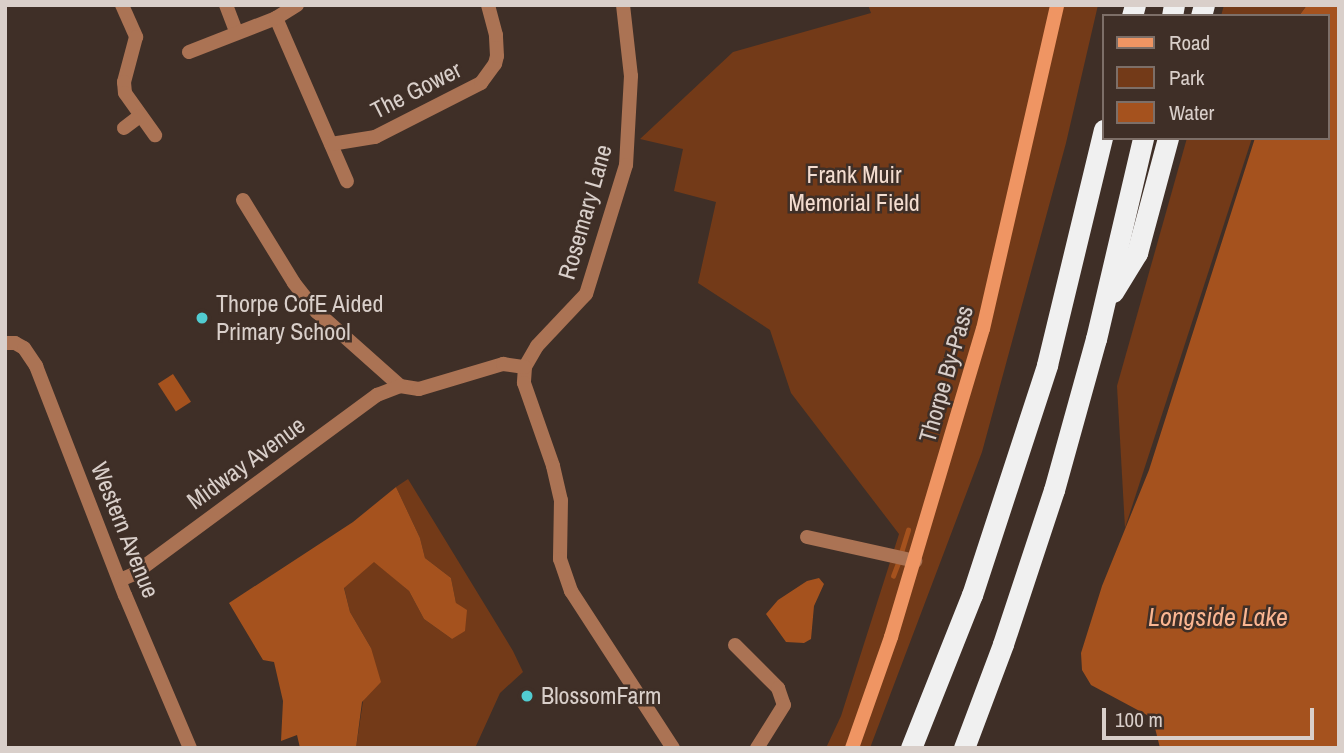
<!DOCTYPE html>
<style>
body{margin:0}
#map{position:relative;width:1344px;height:753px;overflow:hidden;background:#3f2f27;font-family:"Archivo Narrow",sans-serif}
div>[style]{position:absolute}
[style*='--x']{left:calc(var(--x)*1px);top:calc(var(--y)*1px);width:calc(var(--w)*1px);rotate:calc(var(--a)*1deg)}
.green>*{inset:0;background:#733a18}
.water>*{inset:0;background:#a5521e;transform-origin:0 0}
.stream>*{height:4.5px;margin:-2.25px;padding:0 2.25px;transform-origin:2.25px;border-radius:2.25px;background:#a5521e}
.street>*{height:14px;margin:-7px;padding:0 7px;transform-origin:7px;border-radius:7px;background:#ab7354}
.secondary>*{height:14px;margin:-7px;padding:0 7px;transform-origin:7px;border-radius:7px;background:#ef9563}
.highway>*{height:21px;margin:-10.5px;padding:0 10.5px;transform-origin:10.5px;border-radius:10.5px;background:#f0f0f0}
.dots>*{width:19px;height:19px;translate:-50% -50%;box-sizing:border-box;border:4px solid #3f2f27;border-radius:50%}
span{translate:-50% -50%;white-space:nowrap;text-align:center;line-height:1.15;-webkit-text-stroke:5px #3f2f27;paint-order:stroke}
.street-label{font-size:24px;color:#d9cfca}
.park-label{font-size:24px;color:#f3dccf}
.poi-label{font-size:24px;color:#d9cfca}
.left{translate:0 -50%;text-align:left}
.water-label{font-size:26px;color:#fbb692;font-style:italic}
.frame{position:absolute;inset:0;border:7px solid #d9cfca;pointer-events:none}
.legend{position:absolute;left:1102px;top:14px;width:228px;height:126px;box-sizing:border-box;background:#3f2f27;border:2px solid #7d6f68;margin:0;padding:9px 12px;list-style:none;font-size:21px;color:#d9cfca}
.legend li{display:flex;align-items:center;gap:14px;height:35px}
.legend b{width:35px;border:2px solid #7d6f68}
.scale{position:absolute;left:1102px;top:708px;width:212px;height:32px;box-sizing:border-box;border:4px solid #d9cfca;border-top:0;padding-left:9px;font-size:21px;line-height:24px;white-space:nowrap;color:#d9cfca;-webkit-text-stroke:5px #3f2f27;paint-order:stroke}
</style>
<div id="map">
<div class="green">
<i style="clip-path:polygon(868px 5px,1098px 5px,1066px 143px,982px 452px,870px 748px,826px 748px,841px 716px,899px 534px,791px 393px,770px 330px,698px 283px,716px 202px,674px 191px,683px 149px,640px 139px,733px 52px,871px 13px)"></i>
<i style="clip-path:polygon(1224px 5px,1311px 5px,1306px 6px,1299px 16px,1221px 16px)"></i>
<i style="clip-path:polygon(1187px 138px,1252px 138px,1125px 528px,1117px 386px)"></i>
<i style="clip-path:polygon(408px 479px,513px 651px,523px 672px,500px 693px,475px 748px,356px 748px,371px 648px,350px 612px,344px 587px,374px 561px,409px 591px,424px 619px,452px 639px,456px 603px,451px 578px,425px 558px,420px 538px,396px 487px)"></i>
</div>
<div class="water">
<i style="clip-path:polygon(1307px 5px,1339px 5px,1339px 748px,1160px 748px,1154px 724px,1147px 715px,1091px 685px,1082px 670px,1081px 653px,1102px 586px,1149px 470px,1255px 138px,1328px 138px,1328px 16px,1299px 16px)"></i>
<i style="left:173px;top:374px;width:33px;height:18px;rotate:57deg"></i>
<i style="clip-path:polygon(396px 487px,420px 538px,425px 558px,451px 578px,456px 603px,467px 610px,465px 631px,452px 639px,424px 619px,409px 591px,374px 562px,344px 588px,350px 612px,371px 648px,381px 682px,362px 702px,356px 748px,300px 748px,297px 735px,281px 741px,283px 701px,274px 662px,263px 660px,229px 603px,353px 522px)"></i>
<i style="clip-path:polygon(819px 578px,824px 584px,814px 606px,811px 639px,804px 643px,786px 642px,766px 614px,778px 600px,807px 581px)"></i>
</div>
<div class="stream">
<i style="--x:901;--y:553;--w:24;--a:-73"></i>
<i style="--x:893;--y:576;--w:17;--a:-69"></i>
</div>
<div class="street">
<i style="--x:122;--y:5;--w:35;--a:66"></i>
<i style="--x:136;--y:37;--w:47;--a:104.9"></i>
<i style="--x:124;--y:82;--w:11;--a:85"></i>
<i style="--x:125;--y:93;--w:52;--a:54.5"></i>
<i style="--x:226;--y:5;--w:28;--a:69"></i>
<i style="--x:623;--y:5;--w:71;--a:83.6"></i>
<i style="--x:631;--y:76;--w:89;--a:93.2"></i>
<i style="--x:626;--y:165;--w:135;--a:107.2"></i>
<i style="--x:586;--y:294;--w:71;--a:133.3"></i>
<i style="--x:537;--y:346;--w:24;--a:120"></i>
<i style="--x:525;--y:367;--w:16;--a:94"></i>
<i style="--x:524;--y:383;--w:88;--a:70.7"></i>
<i style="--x:553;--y:466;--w:35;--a:77"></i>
<i style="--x:561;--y:500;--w:59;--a:91"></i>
<i style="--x:560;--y:559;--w:34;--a:71"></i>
<i style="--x:571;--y:591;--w:187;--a:57"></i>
<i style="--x:276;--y:18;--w:178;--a:66.5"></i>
<i style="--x:189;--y:52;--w:93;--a:-21.3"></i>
<i style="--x:276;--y:18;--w:25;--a:-32"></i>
<i style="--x:124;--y:128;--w:20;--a:-37"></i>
<i style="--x:331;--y:144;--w:45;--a:-9"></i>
<i style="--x:375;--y:137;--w:119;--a:-27"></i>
<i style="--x:481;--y:83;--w:24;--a:-54"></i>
<i style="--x:495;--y:64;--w:8;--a:-76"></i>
<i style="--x:497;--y:56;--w:21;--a:-93"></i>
<i style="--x:496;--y:35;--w:31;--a:-105"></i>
<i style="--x:243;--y:200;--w:97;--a:58.4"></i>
<i style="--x:294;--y:283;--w:37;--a:52"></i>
<i style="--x:317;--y:312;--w:111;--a:41.7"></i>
<i style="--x:400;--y:386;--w:19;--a:9"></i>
<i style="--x:419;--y:389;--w:88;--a:-16.6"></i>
<i style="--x:503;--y:364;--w:22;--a:8"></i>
<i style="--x:5;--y:343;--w:10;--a:0"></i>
<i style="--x:15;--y:343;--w:10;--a:29"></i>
<i style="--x:24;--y:348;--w:22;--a:56"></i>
<i style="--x:36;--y:366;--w:246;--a:68.8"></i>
<i style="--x:125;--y:595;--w:166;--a:67"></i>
<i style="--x:807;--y:537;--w:111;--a:12.5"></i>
<i style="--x:120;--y:580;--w:15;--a:-23"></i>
<i style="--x:134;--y:574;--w:302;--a:-36.4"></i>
<i style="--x:377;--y:395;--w:25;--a:-21"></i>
<i style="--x:735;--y:645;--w:61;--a:45"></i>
<i style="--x:778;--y:688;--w:18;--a:71"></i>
<i style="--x:784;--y:705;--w:51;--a:122.1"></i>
</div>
<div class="secondary">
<i style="--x:852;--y:748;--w:118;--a:-70.6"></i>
<i style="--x:891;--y:637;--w:321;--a:-73.4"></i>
<i style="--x:983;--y:329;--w:332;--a:-77.1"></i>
</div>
<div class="highway">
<i style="--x:1132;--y:16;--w:11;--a:-75"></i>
<i style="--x:1172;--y:16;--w:11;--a:-80"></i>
<i style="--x:1201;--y:16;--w:11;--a:-75"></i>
<i style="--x:1113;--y:292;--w:46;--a:-58.4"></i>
<i style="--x:1137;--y:253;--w:119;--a:-74.9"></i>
<i style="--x:911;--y:748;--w:165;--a:-68.3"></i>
<i style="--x:972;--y:595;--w:242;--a:-71.9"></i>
<i style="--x:1047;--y:365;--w:242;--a:-76.4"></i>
<i style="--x:964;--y:748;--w:111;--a:-69.4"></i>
<i style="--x:1003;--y:644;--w:162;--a:-71.7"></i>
<i style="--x:1054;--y:490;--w:157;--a:-74.5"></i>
<i style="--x:1096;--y:339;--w:206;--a:-76.8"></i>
</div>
<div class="dots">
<i style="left:202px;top:318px;background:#51ccd1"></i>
<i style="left:527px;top:696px;background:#51ccd1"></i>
</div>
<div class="street-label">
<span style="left:416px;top:90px;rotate:-27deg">The Gower</span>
<span style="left:585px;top:212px;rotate:-74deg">Rosemary Lane</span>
<span style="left:946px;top:374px;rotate:-74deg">Thorpe By-Pass</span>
<span style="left:246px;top:463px;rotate:-36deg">Midway Avenue</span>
<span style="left:125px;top:530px;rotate:68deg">Western Avenue</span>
</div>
<div class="park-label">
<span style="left:854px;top:189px">Frank Muir<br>Memorial Field</span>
</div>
<div class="poi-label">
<span class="left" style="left:216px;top:318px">Thorpe CofE Aided<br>Primary School</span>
<span class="left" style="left:541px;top:696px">BlossomFarm</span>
</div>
<div class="water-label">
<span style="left:1218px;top:617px">Longside Lake</span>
</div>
<div class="frame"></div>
<ul class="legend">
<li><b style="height:9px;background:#ef9563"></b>Road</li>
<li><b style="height:19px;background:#733a18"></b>Park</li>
<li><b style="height:19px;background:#a5521e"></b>Water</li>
</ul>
<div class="scale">100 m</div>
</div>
